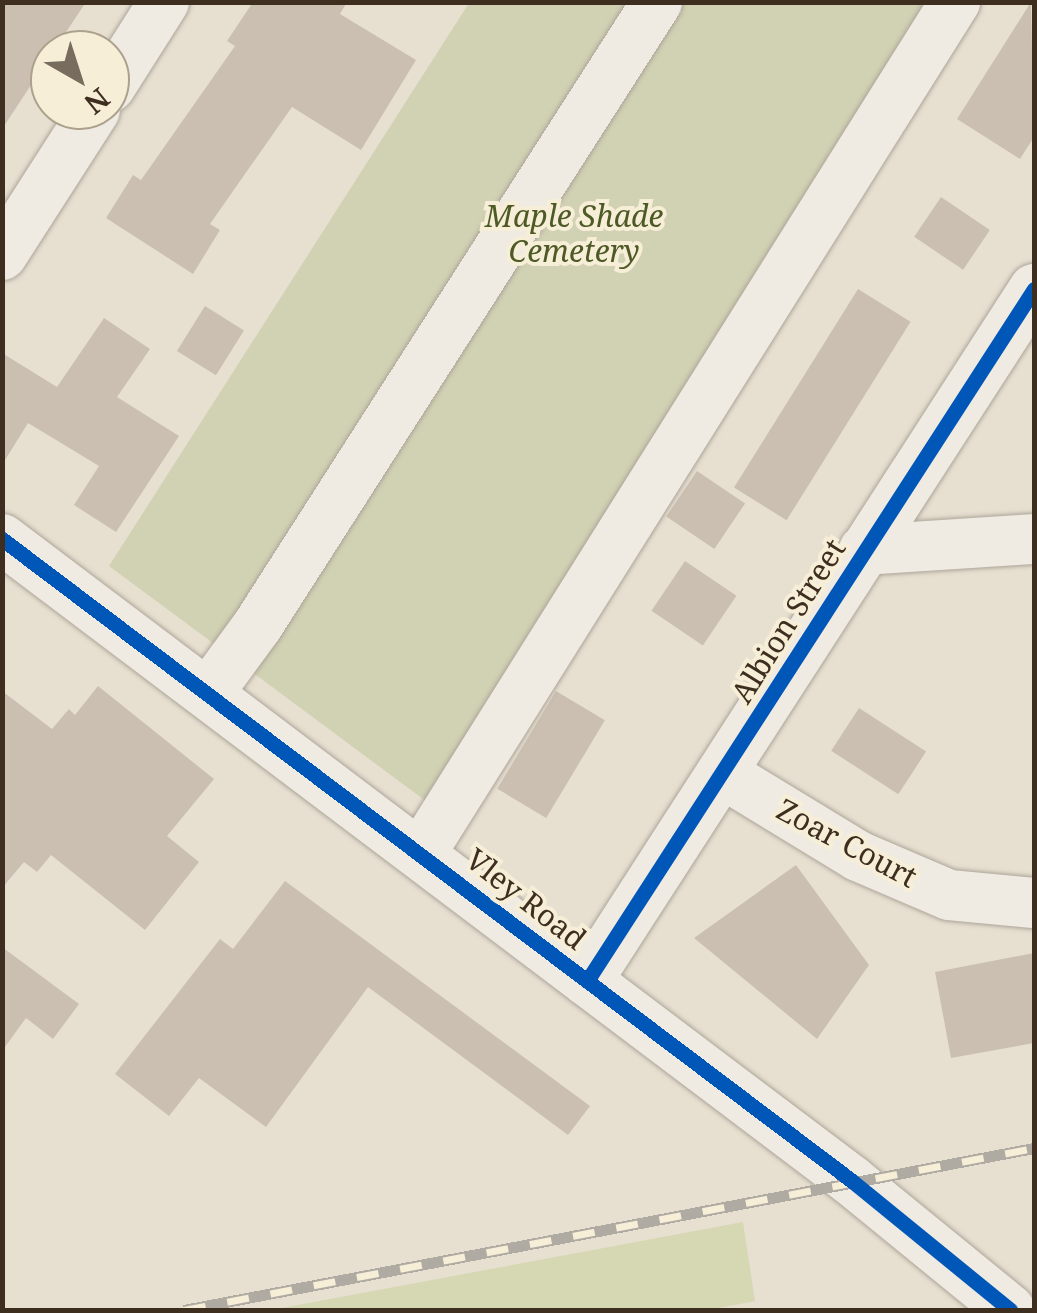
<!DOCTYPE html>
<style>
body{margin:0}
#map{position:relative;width:1037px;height:1313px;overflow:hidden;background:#e7e0d1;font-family:"Noto Serif",serif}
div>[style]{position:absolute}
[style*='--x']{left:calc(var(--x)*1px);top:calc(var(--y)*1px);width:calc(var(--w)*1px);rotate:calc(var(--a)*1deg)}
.green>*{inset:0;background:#d6d7b3}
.cemetery>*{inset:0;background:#d1d1b3}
.building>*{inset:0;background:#cbbfb2;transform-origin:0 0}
.roads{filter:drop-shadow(0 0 2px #ada599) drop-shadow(0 0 2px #ada599)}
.minor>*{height:50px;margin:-25px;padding:0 25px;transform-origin:25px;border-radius:25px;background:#efebe3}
.rail>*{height:11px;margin-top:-5.5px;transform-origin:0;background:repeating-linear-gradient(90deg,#f7eed8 0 22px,#afaaa2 0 44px);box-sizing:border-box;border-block:2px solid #afaaa2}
.cycleway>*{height:15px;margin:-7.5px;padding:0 7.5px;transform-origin:7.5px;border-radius:7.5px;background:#0057b8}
span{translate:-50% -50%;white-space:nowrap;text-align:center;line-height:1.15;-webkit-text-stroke:8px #f7eed8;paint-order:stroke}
.park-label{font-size:30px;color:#4d5a26;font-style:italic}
.street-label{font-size:30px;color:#3d2e20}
.frame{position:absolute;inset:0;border:5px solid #3d2e20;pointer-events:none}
.north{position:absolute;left:30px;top:30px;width:100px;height:100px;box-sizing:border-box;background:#f7eed8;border:2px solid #ada18e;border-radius:50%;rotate:141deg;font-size:28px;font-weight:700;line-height:40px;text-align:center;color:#3d2e20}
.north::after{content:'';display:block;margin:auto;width:35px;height:45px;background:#786c5e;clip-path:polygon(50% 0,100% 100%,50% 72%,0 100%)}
</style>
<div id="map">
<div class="green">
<i style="clip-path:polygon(743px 1222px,755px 1301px,709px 1310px,271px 1310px)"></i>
</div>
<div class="cemetery">
<i style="clip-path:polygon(469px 3px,976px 3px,450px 819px,109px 566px)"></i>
</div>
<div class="building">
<i style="clip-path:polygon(2px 2px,86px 2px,2px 129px)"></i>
<i style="clip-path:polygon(253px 2px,347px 2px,340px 14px,416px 60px,361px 150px,292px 107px,210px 224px,220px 230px,193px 274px,106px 218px,133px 175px,141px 180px,235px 46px,227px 41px)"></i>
<i style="clip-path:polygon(1031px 2px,1034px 137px,1020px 159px,957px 119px)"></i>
<i style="left:941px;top:197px;width:59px;height:48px;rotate:34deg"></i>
<i style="left:858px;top:289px;width:62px;height:234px;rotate:32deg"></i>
<i style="left:205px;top:306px;width:46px;height:53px;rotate:32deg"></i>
<i style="clip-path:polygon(104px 318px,150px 349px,117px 397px,179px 436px,116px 532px,74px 505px,99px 466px,28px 423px,2px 465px,2px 353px,57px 387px)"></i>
<i style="left:697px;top:471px;width:58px;height:55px;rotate:34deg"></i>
<i style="left:685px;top:561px;width:62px;height:60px;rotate:34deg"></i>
<i style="clip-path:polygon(98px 686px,214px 779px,167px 836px,199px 862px,145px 930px,51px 855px,37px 872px,24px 862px,2px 888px,2px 691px,52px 729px,69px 709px,75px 715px)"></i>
<i style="left:556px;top:691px;width:57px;height:114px;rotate:31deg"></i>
<i style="left:859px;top:708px;width:80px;height:51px;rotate:33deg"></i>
<i style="clip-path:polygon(796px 865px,869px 965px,817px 1039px,694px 938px)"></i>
<i style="clip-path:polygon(285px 881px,590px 1106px,568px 1135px,368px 987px,266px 1127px,199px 1078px,169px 1116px,115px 1074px,220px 939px,233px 949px)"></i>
<i style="clip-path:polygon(2px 947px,79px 1004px,53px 1039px,26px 1018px,2px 1051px)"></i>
<i style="clip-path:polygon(1034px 953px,1034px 1043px,951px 1058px,935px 972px)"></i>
</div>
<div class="roads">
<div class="minor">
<i style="--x:110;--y:87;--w:101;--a:-57.6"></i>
<i style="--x:2;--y:255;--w:172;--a:-57.3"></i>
<i style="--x:2;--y:539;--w:1065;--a:37.06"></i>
<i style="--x:852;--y:1181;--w:204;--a:39.2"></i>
<i style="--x:864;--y:550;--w:170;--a:-3.7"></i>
<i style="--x:209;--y:692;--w:83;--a:-53.8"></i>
<i style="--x:258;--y:625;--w:740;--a:-57.36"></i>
<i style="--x:725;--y:775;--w:156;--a:31.3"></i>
<i style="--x:858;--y:856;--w:99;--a:23.2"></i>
<i style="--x:949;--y:895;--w:85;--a:5.4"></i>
<i style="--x:421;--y:853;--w:1005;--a:-57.89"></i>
<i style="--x:587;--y:981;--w:824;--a:-57.14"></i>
</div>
</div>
<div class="rail">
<i style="--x:184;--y:1310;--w:865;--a:-10.79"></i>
</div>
<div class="cycleway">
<i style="--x:2;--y:539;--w:1065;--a:37.06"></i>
<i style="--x:852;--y:1181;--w:204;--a:39.2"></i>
<i style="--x:587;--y:981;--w:824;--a:-57.14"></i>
</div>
<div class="park-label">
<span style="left:574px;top:233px">Maple Shade<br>Cemetery</span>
</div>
<div class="street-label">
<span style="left:788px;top:621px;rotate:-58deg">Albion Street</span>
<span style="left:847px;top:843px;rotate:28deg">Zoar Court</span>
<span style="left:526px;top:899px;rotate:38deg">Vley Road</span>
</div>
<div class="frame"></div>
<div class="north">N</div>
</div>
